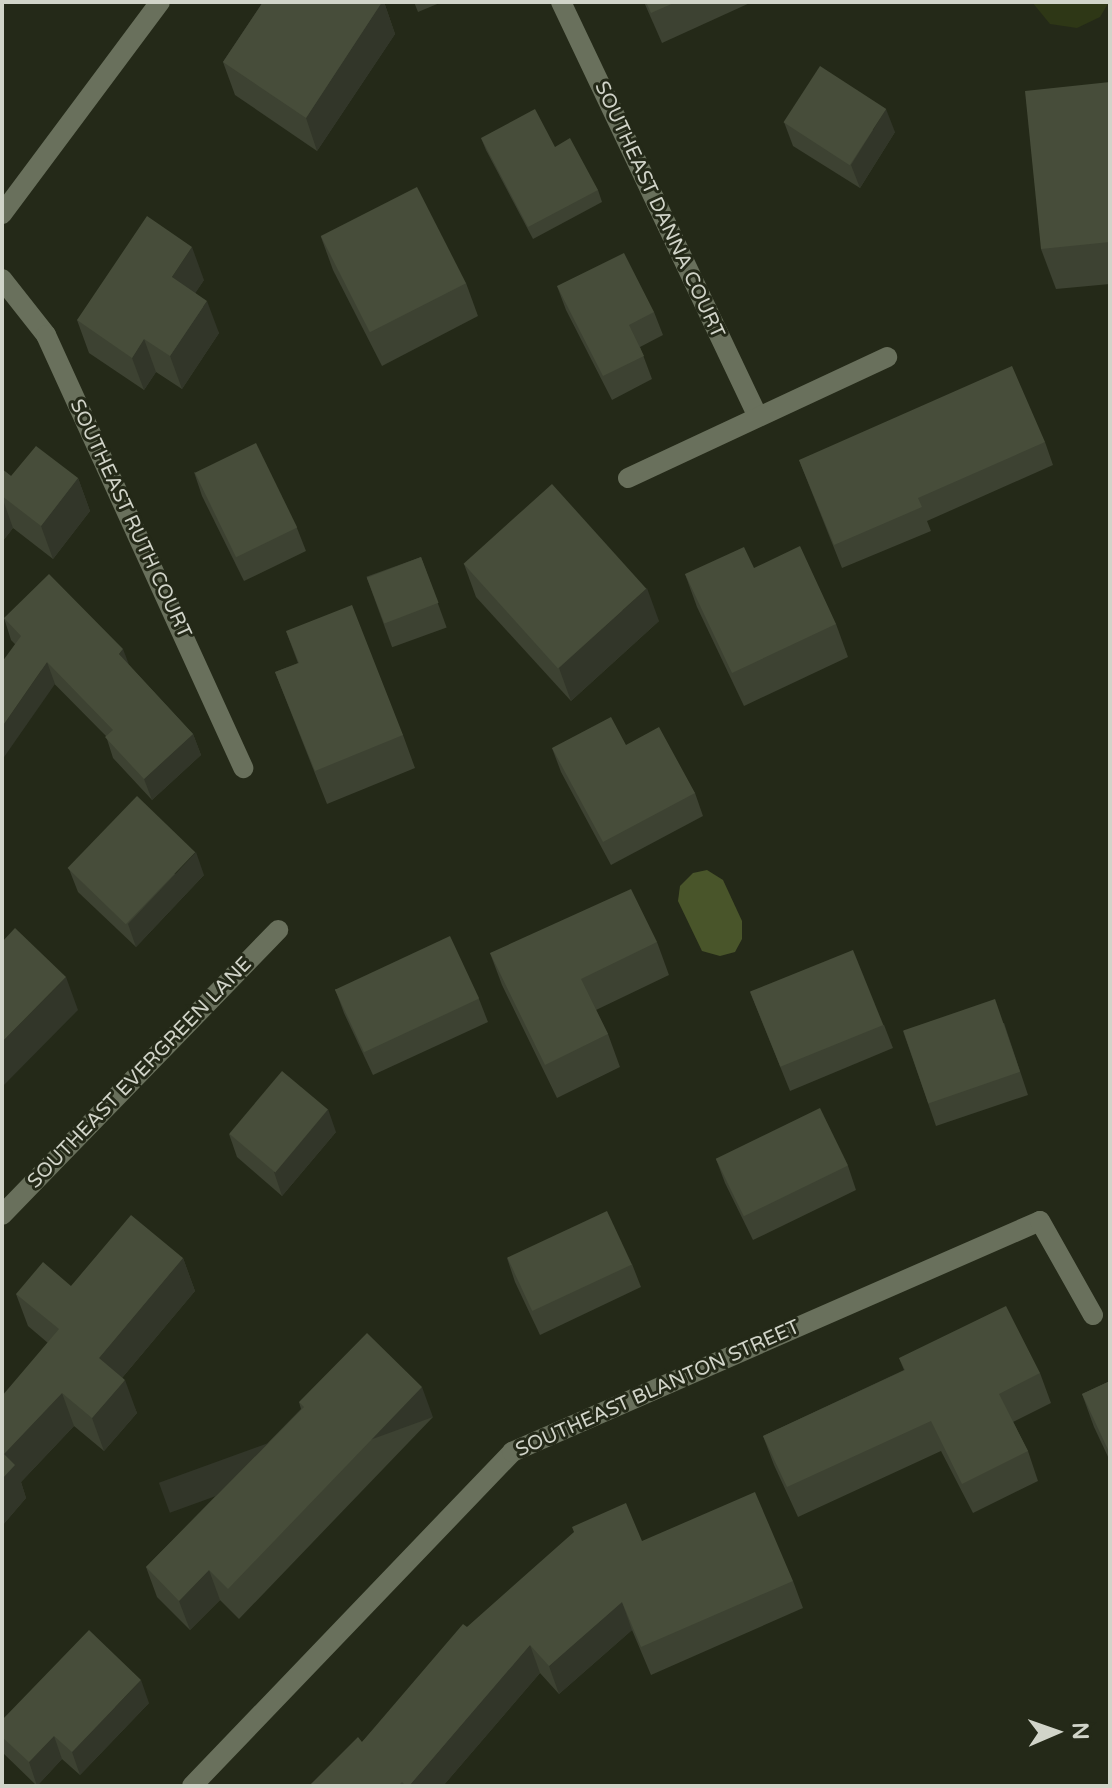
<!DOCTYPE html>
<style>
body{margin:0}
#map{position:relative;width:1112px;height:1788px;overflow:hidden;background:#242918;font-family:"Varela Round",sans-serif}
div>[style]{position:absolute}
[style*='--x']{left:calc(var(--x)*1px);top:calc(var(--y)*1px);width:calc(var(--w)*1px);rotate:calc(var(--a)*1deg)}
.green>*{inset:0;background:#2e3716}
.water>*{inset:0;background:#49552a}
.minor>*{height:20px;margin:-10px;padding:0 10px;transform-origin:10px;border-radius:10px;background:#69705c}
.wall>*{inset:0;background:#3d4232;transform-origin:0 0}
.shaded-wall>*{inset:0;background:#323629;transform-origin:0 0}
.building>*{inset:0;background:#474d3a;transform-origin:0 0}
span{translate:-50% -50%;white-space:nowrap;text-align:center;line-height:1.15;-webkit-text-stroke:6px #242918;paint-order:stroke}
.street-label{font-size:20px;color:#d1d4c9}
.frame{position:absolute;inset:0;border:4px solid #d1d4c9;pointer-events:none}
.north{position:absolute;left:1016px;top:1692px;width:80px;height:80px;-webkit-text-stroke:6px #242918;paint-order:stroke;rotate:88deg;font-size:22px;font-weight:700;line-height:32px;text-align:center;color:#d1d4c9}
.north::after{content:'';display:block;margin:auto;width:28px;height:36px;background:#d1d4c9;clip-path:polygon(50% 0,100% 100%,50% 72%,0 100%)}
</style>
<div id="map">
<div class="green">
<i style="clip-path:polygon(1032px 2px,1109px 2px,1100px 17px,1077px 28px,1050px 24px)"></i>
</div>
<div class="water">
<i style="clip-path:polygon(707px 870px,723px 880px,742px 921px,742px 939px,735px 952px,720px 956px,702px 951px,678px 901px,680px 886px,693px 873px)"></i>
</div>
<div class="minor">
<i style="--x:561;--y:2;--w:459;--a:64.6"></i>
<i style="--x:2;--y:214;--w:264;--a:-53.3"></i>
<i style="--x:2;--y:279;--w:71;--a:51.8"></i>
<i style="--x:46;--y:335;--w:476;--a:65.5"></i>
<i style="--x:628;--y:478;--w:286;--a:-25"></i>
<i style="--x:2;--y:1215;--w:397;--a:-45.9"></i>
<i style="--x:192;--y:1786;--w:463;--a:-46.2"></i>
<i style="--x:512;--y:1452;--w:576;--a:-23.63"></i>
<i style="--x:1040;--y:1221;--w:108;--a:60.6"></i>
</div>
<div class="wall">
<i style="clip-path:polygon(263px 2px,384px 2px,395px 34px,317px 151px,235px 95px,223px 62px)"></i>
<i style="clip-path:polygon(414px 2px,442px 2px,418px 12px)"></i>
<i style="clip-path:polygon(644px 2px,752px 2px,662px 43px)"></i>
<i style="clip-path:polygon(1110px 82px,1110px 284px,1056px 289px,1041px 249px)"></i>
<i style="clip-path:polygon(784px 122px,895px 132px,860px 188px,793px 146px)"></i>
<i style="clip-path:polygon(481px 138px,598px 190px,602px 202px,533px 239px,486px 150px)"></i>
<i style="clip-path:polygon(321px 237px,466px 283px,478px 316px,382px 366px,333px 270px)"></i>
<i style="clip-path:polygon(204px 280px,195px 293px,219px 333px,182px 389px,156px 372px,144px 390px,89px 353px,77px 320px)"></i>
<i style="clip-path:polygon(557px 286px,654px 312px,663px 335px,640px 347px,652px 379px,612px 400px,566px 310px)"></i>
<i style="clip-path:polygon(1045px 442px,1053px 465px,927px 521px,931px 531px,842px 568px,799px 460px)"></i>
<i style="clip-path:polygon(2px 469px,11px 476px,78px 478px,90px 511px,53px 559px,13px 528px,2px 542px)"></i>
<i style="clip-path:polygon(194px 472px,297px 528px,306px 551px,244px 581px,202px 496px)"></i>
<i style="left:421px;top:557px;width:75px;height:58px;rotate:70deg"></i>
<i style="clip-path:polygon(464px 564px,659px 621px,571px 701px,476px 597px)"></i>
<i style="clip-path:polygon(754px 568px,836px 624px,848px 657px,744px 706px,697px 607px,685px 574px)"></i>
<i style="clip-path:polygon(4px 618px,129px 665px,193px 734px,201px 755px,152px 800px,113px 758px,106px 736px,11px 640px)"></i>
<i style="clip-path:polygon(286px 631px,403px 735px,415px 768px,327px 804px,275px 672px,298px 663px)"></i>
<i style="clip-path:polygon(626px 745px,695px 793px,703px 816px,611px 865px,561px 772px,552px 748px)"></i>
<i style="clip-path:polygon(69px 869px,204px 875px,136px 947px,78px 892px)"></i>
<i style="clip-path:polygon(657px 942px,669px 975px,596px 1010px,608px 1034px,620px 1067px,557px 1098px,502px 985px,490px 953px)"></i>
<i style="clip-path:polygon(335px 989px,479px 999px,488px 1022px,373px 1075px,344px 1013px)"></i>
<i style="clip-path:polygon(750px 992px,884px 1025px,893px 1048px,790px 1091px)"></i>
<i style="clip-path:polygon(1004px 1023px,1028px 1095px,936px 1126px,903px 1031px)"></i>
<i style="clip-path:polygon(336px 1132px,282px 1196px,237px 1157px,229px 1134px)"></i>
<i style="clip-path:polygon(716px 1159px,848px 1166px,856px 1190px,753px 1240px,725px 1183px)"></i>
<i style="clip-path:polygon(183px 1258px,195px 1291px,122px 1378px,137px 1413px,104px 1451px,74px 1426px,21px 1482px,26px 1498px,2px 1526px,2px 1397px,48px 1343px,28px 1326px,16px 1294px,71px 1286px)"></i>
<i style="clip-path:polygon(507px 1258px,632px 1264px,641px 1287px,540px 1335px,515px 1282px)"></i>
<i style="clip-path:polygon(899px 1358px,1040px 1373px,1051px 1403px,1013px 1422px,1028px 1451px,1038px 1481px,973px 1513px,941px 1451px,798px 1517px,774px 1465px,763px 1436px,904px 1370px)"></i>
<i style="clip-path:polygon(1110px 1381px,1110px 1461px,1094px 1427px,1082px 1394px)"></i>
<i style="clip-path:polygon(299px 1402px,433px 1417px,239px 1619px,220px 1600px,190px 1630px,157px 1597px,146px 1567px,301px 1409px)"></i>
<i style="clip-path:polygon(642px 1541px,793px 1581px,803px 1608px,651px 1675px,632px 1630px,559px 1694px,540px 1673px,443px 1786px,309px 1786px,362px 1742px,467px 1627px)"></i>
<i style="clip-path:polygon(149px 1703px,80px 1775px,62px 1759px,37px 1786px,2px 1752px,2px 1720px)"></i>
</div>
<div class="shaded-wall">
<i style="clip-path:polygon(382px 2px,384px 2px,395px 34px,317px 151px,306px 118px)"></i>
<i style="clip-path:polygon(886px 109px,895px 132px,860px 188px,851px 165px)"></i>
<i style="clip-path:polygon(192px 247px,204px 280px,184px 310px,172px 277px)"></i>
<i style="clip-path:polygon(207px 301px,219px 333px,182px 389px,170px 356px)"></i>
<i style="clip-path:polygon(144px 339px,156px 372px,144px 390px,132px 358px)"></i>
<i style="clip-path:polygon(78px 478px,90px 511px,53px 559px,41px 526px)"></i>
<i style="clip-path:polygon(2px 497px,13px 528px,2px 542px)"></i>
<i style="clip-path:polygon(647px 588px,659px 621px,571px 701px,559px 668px)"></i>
<i style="clip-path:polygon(123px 649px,131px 670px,119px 654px)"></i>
<i style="clip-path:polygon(47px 662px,55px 684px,2px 760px,2px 727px)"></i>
<i style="clip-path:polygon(193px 734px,201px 755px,152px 800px,144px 779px)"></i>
<i style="clip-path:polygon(196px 852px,204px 875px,136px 947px,128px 924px)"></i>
<i style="clip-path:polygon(66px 977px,78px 1010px,2px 1087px,2px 1042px)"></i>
<i style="clip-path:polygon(328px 1109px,336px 1132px,282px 1196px,274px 1172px)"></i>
<i style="clip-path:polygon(183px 1258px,195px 1291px,111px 1391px,99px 1358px)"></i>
<i style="clip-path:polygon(125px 1380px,137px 1413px,104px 1451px,92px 1418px)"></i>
<i style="left:422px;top:1387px;width:32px;height:280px;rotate:70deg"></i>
<i style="clip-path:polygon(62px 1393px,74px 1426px,21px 1482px,26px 1498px,2px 1526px,2px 1479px,4px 1454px)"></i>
<i style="clip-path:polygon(209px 1570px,220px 1600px,190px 1630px,179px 1601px)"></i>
<i style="clip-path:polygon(622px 1602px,632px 1630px,559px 1694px,549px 1666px)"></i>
<i style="clip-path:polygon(530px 1645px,540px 1673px,443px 1786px,409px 1786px)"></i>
<i style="clip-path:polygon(141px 1680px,149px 1703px,80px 1775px,72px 1752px)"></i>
<i style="clip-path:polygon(54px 1736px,62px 1759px,37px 1786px,29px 1762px)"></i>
</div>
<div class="building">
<i style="clip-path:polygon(263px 2px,382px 2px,306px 118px,223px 62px)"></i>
<i style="clip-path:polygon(646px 2px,676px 2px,651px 13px)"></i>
<i style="left:820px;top:66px;width:79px;height:67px;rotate:33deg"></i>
<i style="clip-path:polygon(1110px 82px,1110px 242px,1041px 249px,1025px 91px)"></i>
<i style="clip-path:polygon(535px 109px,555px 147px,570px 138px,598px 190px,528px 227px,481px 138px)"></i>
<i style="left:417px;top:187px;width:108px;height:108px;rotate:63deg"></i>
<i style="clip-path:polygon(147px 216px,192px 247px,172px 277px,207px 301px,170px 356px,144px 339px,132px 358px,77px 320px)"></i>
<i style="clip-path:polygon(624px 253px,654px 312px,629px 325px,644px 356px,603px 376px,557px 286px)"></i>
<i style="clip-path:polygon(1012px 366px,1045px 442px,918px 498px,922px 507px,834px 545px,799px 460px)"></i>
<i style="left:256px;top:443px;width:94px;height:68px;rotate:64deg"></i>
<i style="clip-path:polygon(36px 446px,78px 478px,41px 526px,2px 496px,2px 469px,11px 476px)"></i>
<i style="left:552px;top:484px;width:141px;height:119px;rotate:48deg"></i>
<i style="clip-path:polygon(800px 546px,836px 624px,732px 673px,685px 574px,744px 547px,754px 568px)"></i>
<i style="left:421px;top:557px;width:49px;height:58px;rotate:69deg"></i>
<i style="clip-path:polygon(49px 574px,123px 649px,119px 654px,193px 734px,144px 779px,105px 737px,113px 730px,47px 662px,2px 727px,2px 662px,21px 636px,4px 618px)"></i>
<i style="clip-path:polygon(352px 605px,403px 735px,315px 771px,275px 672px,299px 663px,286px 631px)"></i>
<i style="clip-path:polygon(611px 717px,626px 745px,659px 727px,695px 793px,603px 842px,552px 748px)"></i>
<i style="left:137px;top:796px;width:81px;height:100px;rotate:44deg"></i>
<i style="clip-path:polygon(631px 889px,657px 942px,581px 979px,608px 1034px,545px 1065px,490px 953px)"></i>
<i style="clip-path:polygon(15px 928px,66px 977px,2px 1042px,2px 942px)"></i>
<i style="left:450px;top:936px;width:69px;height:127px;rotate:65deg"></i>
<i style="left:853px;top:950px;width:81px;height:111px;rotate:68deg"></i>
<i style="left:995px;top:999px;width:77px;height:97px;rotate:71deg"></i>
<i style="left:282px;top:1071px;width:60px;height:82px;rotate:40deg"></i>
<i style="left:820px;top:1108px;width:64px;height:116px;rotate:64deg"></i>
<i style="left:607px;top:1211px;width:59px;height:110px;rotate:65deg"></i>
<i style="clip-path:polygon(131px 1215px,183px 1258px,99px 1358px,125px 1380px,92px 1418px,62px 1393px,4px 1454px,15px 1465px,2px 1479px,2px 1396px,59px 1329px,16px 1294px,43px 1262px,71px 1286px)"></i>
<i style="clip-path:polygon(1006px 1306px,1040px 1373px,999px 1394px,1028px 1451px,962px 1484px,931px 1421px,787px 1487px,763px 1436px,905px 1370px,899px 1358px)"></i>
<i style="clip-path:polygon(367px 1333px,422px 1387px,228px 1589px,209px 1570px,179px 1601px,146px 1567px,304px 1407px,299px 1402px)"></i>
<i style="clip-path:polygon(1110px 1381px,1110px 1454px,1082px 1394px)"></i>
<i style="clip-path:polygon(755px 1492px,793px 1581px,641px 1647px,622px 1602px,549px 1666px,530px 1645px,409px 1786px,406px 1786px,402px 1782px,398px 1786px,309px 1786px,358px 1737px,362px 1742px,463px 1624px,467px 1627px,574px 1532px,572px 1527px,626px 1503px,642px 1541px)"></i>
<i style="clip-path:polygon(89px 1630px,141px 1680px,72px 1752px,54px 1736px,29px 1762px,2px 1737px,2px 1720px)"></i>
</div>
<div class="street-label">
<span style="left:659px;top:210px;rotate:65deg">SOUTHEAST DANNA COURT</span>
<span style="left:130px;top:519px;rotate:65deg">SOUTHEAST RUTH COURT</span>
<span style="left:140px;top:1073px;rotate:-46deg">SOUTHEAST EVERGREEN LANE</span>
<span style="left:658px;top:1389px;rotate:-24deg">SOUTHEAST BLANTON STREET</span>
</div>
<div class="frame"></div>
<div class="north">N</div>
</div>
